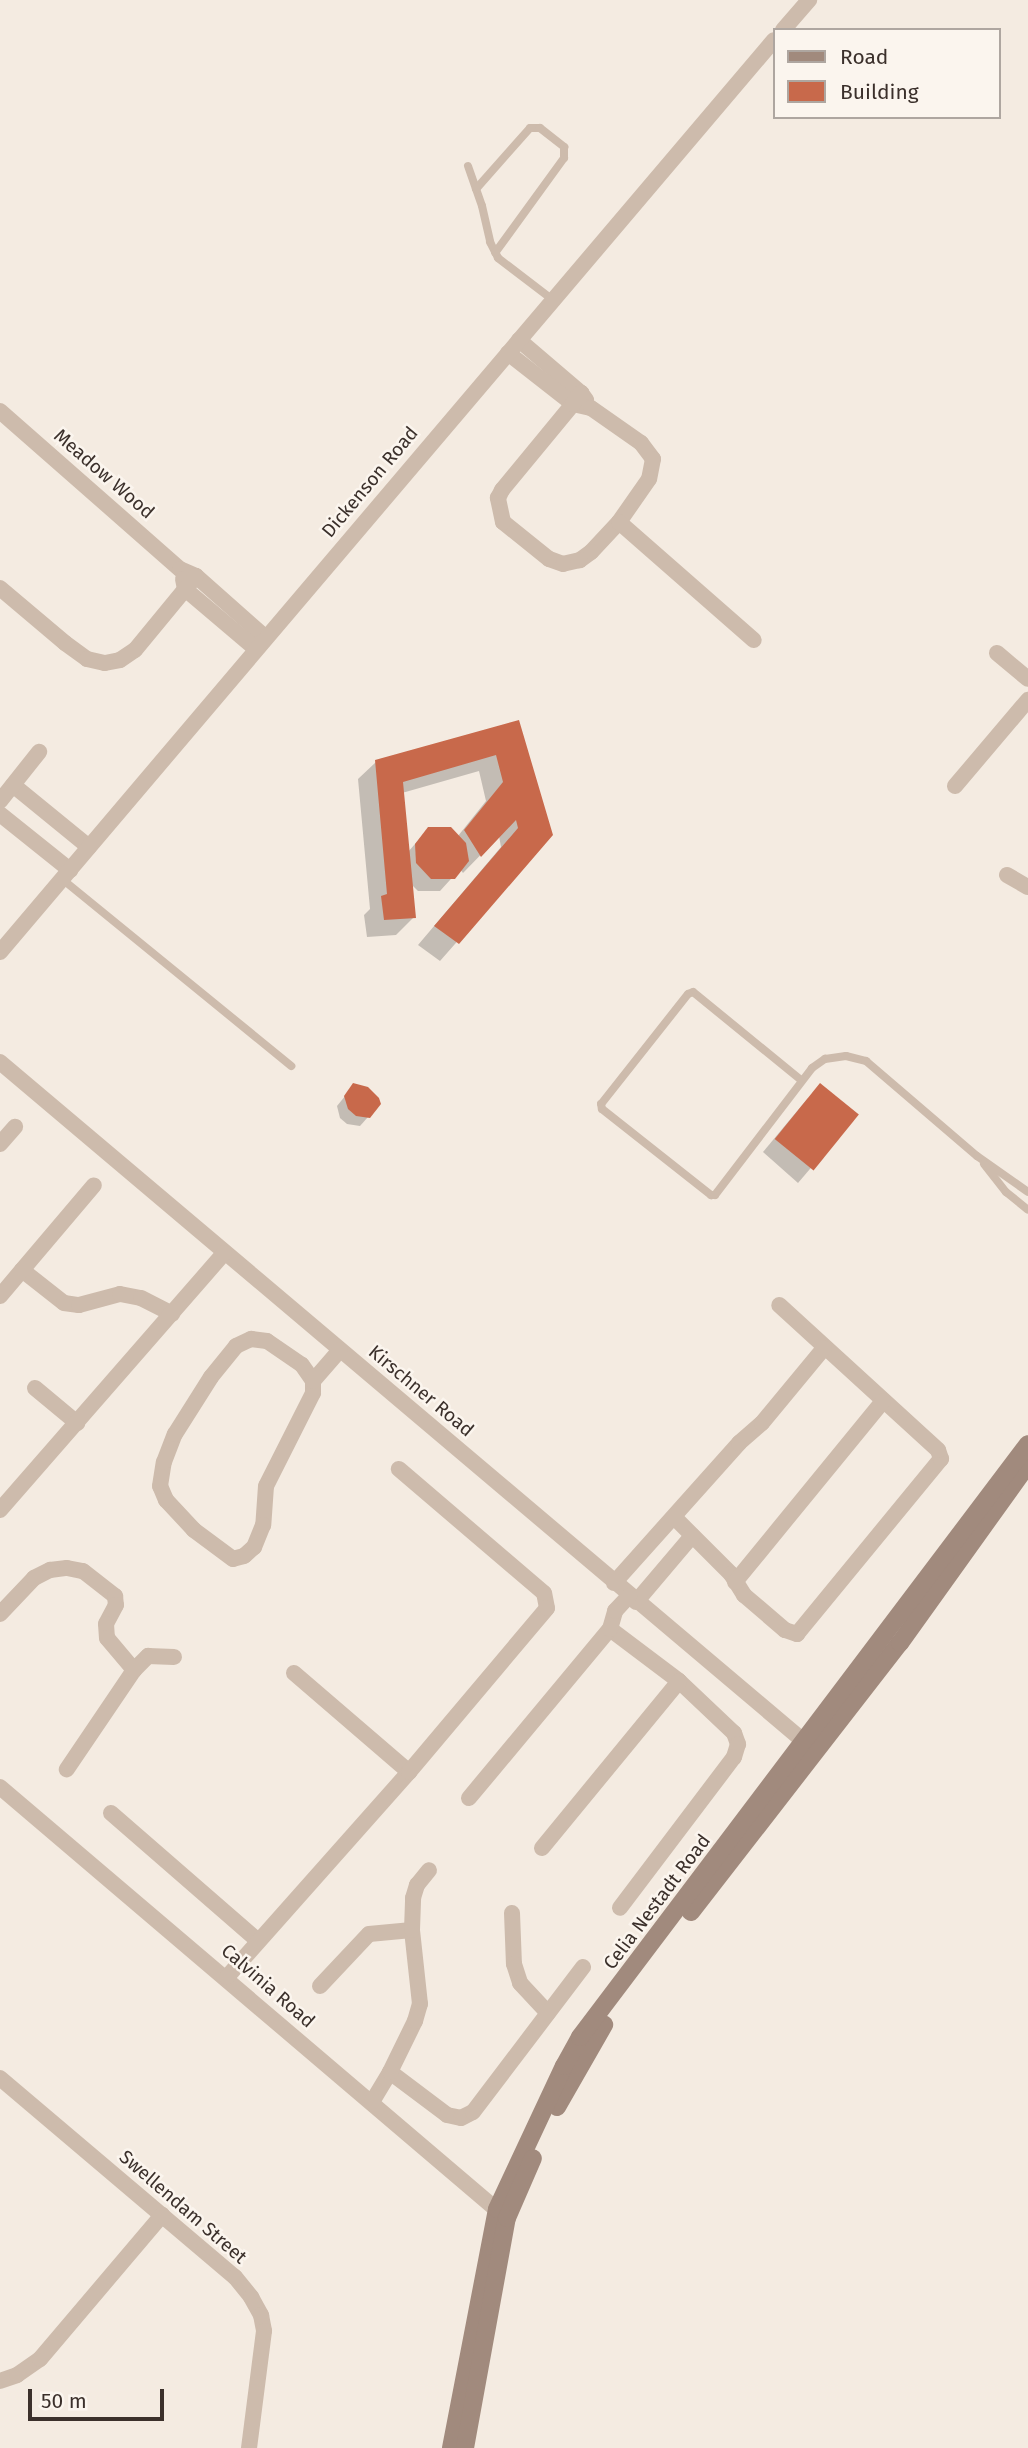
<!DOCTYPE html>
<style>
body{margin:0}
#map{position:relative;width:1028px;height:2448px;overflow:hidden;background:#f4ebe1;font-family:"Fira Sans",sans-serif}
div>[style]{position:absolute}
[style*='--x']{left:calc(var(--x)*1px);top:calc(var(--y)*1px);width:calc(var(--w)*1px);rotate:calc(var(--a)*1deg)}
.shadow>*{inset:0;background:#0003}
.building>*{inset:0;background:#c8694b;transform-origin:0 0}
.lane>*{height:8px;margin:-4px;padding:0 4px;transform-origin:4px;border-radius:4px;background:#cdbbac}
.street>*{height:16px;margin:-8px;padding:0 8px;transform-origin:8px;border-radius:8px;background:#cdbbac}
.secondary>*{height:18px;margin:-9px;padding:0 9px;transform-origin:9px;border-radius:9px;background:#a18a7d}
span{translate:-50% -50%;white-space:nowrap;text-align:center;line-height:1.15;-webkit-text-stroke:5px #fbf5ee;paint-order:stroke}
.street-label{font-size:19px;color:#3b302b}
.legend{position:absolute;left:773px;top:28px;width:228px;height:91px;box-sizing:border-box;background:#fbf5ee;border:2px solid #aea6a0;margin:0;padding:9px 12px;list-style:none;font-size:21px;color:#3b302b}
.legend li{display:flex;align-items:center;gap:14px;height:35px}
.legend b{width:35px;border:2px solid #aea6a0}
.scale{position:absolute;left:28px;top:2389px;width:136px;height:32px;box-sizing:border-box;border:4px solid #3b302b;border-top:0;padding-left:9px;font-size:21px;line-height:24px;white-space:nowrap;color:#3b302b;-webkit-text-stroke:5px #fbf5ee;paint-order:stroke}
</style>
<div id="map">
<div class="shadow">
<i style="clip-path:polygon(evenodd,517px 722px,551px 835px,440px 961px,418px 945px,501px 847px,499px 836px,463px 873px,460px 869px,440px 891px,418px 891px,411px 884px,414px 917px,396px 935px,367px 937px,364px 915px,370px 909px,358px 779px,376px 762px,517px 722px,479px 771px,486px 801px,458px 836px,428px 829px,408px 852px,402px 793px,479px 771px)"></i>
<i style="clip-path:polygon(354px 1085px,368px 1117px,360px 1126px,347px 1124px,340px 1118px,337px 1106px)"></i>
<i style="clip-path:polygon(808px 1098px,856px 1115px,798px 1183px,763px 1152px)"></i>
</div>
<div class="building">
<i style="clip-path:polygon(519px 720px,553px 835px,459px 944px,434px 926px,518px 828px,516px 820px,481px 857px,464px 830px,503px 782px,496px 755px,403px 782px,416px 918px,384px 920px,381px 896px,387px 894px,375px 760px)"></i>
<i style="clip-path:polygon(428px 827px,451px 827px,466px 843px,469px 861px,455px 879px,431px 879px,416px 863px,415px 844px)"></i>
<i style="clip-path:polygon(353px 1083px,368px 1087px,379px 1098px,381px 1104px,370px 1118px,356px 1116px,348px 1109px,344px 1096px)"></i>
<i style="left:820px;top:1083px;width:50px;height:72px;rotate:39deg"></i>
</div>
<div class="lane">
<i style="--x:468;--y:166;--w:42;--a:70.7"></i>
<i style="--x:482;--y:206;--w:37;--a:77"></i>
<i style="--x:490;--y:242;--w:18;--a:63"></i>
<i style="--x:498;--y:258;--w:69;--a:37.4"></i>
<i style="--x:476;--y:189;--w:81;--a:-48.5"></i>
<i style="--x:530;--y:128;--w:10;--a:0"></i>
<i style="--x:540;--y:128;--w:31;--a:38"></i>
<i style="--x:564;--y:147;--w:11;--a:90"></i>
<i style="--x:564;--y:158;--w:117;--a:126"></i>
<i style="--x:62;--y:879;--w:296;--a:39.2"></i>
<i style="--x:801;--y:1080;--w:139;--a:-140.8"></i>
<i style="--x:693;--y:992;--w:5;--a:158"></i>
<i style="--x:688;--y:994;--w:140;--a:128.3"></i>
<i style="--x:601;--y:1104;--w:5;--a:79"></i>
<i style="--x:602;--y:1109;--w:139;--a:38.3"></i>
<i style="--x:711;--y:1195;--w:4;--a:0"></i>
<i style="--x:715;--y:1195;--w:160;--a:-52.6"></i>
<i style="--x:812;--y:1068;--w:16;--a:-35"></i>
<i style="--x:825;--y:1059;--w:21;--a:-8"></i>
<i style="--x:846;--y:1056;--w:21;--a:14"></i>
<i style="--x:866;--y:1061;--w:146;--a:40.6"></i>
<i style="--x:977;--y:1156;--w:62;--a:35.2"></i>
<i style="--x:984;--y:1164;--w:36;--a:52"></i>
<i style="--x:1006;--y:1192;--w:28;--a:39"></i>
</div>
<div class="street">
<i style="--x:783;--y:30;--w:40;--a:-49"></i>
<i style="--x:519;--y:340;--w:82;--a:40.5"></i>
<i style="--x:581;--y:393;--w:9;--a:54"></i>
<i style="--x:508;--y:353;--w:83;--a:38.1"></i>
<i style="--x:573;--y:404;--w:18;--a:13"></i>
<i style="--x:591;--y:408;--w:61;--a:35"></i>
<i style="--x:641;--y:443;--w:20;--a:53"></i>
<i style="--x:653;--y:459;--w:20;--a:101"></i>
<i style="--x:649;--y:479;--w:52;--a:124.9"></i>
<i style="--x:619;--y:522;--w:41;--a:133"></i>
<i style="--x:591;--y:552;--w:14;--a:144"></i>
<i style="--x:580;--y:560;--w:17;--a:167"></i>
<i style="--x:563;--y:564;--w:15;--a:-160"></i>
<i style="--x:549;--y:559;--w:59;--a:-141.2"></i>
<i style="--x:503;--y:522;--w:25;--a:-102"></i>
<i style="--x:498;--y:498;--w:9;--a:-63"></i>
<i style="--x:502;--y:490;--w:112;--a:-50.5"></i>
<i style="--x:573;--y:404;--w:14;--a:-54"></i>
<i style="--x:0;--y:411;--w:240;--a:41.3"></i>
<i style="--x:180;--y:569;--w:17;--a:24"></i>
<i style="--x:196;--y:576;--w:92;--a:41.5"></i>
<i style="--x:619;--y:522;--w:179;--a:41.2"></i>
<i style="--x:183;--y:579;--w:10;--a:79"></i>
<i style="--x:185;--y:589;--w:93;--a:40.2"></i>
<i style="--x:0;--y:588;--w:85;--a:40.2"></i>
<i style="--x:65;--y:643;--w:27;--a:36"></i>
<i style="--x:87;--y:659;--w:18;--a:13"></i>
<i style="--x:105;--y:663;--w:15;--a:-11"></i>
<i style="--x:120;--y:660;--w:18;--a:-34"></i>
<i style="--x:135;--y:650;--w:96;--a:-50.5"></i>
<i style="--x:997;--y:653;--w:40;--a:40"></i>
<i style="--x:13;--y:785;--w:98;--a:39.2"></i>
<i style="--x:955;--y:786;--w:113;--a:-49.7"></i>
<i style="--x:0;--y:801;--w:63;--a:-51.5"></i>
<i style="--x:0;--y:814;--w:90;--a:38.7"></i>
<i style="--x:1007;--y:875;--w:24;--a:30"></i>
<i style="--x:0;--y:952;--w:1196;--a:-49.68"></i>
<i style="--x:0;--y:1062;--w:1064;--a:40.2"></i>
<i style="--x:0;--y:1144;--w:23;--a:-49"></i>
<i style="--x:22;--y:1270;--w:53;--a:38.2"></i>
<i style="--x:64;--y:1303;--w:15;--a:8"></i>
<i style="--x:79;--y:1305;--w:42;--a:-15"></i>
<i style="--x:120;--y:1294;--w:21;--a:11"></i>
<i style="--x:141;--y:1298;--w:35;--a:27"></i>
<i style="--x:0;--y:1296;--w:145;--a:-49.7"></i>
<i style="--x:251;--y:1339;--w:16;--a:7"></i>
<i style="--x:267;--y:1341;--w:42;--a:34.4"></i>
<i style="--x:302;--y:1365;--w:19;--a:55"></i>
<i style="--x:313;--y:1381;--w:12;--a:90"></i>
<i style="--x:313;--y:1393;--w:104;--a:116.8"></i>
<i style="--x:266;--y:1486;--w:39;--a:94"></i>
<i style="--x:263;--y:1525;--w:24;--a:112"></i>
<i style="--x:254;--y:1547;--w:13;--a:138"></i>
<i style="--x:244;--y:1556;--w:11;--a:165"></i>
<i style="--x:233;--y:1559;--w:49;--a:-143.4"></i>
<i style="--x:194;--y:1530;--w:41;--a:-133"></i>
<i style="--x:166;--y:1500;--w:15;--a:-113"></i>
<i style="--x:160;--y:1486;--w:24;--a:-81"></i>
<i style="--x:164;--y:1462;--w:30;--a:-69"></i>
<i style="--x:175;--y:1434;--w:67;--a:-57.7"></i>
<i style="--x:211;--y:1377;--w:40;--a:-51"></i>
<i style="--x:236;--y:1346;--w:17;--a:-25"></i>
<i style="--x:313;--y:1381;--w:41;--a:-48.9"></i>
<i style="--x:35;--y:1388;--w:55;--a:39.8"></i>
<i style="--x:0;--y:1510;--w:341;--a:-48.9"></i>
<i style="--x:674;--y:1517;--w:81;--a:45"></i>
<i style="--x:731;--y:1574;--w:25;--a:58"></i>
<i style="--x:744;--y:1595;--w:54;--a:40.5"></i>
<i style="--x:785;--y:1630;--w:13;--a:18"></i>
<i style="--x:797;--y:1634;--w:227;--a:-50.6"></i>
<i style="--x:941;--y:1459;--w:9;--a:-108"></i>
<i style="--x:938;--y:1450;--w:215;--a:-137.6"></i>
<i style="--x:735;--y:1582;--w:234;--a:-50.7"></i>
<i style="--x:614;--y:1583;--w:188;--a:-48.2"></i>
<i style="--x:739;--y:1443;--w:30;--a:-41"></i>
<i style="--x:762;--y:1423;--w:97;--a:-50.4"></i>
<i style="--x:636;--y:1602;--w:87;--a:-49.7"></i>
<i style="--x:0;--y:1614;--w:50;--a:-46.6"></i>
<i style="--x:34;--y:1578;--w:18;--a:-27"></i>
<i style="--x:50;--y:1570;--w:17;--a:-7"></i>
<i style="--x:67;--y:1568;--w:16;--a:11"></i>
<i style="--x:83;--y:1571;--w:41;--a:38"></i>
<i style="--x:115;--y:1596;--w:9;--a:84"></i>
<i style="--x:116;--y:1605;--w:21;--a:118"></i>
<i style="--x:106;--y:1624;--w:14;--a:86"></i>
<i style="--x:107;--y:1638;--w:42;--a:49.8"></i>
<i style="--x:134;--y:1670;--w:120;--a:124.1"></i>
<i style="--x:610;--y:1629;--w:86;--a:37"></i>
<i style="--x:679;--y:1681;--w:76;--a:43.4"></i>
<i style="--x:734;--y:1733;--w:12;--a:70"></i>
<i style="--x:738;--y:1744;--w:14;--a:107"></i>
<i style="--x:734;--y:1757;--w:189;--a:127.1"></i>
<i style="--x:134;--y:1670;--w:20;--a:-45"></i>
<i style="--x:148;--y:1656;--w:26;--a:2"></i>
<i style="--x:294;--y:1673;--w:152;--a:40.7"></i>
<i style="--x:0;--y:1787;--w:662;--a:40.4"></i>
<i style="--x:469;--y:1798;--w:220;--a:-50.2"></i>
<i style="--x:610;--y:1629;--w:19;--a:-74"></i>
<i style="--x:615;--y:1611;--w:21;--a:-47"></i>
<i style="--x:111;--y:1813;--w:195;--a:41"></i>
<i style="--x:542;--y:1848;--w:216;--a:-50.6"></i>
<i style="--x:512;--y:1913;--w:51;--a:87.8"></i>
<i style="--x:514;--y:1964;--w:20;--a:72"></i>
<i style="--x:520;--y:1983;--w:41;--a:47"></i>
<i style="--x:227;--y:1977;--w:274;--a:-48.4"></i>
<i style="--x:409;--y:1772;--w:214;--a:-49.9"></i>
<i style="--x:547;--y:1608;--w:15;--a:-101"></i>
<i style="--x:544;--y:1593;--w:191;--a:-139.5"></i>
<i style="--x:320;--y:1986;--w:71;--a:-46.7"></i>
<i style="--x:369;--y:1934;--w:43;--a:-5.3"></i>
<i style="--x:390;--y:2072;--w:71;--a:37"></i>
<i style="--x:447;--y:2115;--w:14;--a:12"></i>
<i style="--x:461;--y:2118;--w:13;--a:-27"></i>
<i style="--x:473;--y:2112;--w:182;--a:-52.8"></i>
<i style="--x:0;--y:2078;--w:308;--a:40.3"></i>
<i style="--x:235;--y:2277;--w:26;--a:51"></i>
<i style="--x:251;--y:2297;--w:21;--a:61"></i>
<i style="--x:261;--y:2315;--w:16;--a:79"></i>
<i style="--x:264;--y:2331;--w:118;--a:97.3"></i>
<i style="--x:372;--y:2102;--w:35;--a:-59"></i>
<i style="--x:390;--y:2072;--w:57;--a:-63.9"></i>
<i style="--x:415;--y:2021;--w:18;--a:-74"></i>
<i style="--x:420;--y:2004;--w:74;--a:-96.2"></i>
<i style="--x:412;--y:1930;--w:32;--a:-88"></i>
<i style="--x:413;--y:1898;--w:14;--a:-73"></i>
<i style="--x:417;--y:1885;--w:19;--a:-51"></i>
<i style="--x:0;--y:2381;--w:18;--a:-19"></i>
<i style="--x:17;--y:2375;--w:28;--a:-35"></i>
<i style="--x:40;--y:2359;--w:189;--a:-49.7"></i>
</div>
<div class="secondary">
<i style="--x:691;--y:1912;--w:341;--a:-52.2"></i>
<i style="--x:900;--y:1643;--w:220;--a:-54.4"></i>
<i style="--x:557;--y:2107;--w:95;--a:-60.2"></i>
<i style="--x:451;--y:2448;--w:243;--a:-79.1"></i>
<i style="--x:497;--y:2209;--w:158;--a:-64.9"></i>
<i style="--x:564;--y:2066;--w:33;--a:-61"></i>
<i style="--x:580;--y:2037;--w:743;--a:-52.93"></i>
<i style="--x:465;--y:2448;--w:234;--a:-79.7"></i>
<i style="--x:507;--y:2218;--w:65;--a:-66.6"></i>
</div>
<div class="street-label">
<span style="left:104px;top:474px;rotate:41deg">Meadow Wood</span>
<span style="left:370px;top:482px;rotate:-50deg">Dickenson Road</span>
<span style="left:421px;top:1391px;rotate:40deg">Kirschner Road</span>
<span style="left:657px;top:1902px;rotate:-53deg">Celia Nestadt Road</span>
<span style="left:268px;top:1986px;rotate:41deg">Calvinia Road</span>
<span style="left:183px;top:2207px;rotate:41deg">Swellendam Street</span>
</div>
<ul class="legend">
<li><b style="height:9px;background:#a18a7d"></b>Road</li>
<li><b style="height:19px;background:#c8694b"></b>Building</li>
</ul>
<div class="scale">50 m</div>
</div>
